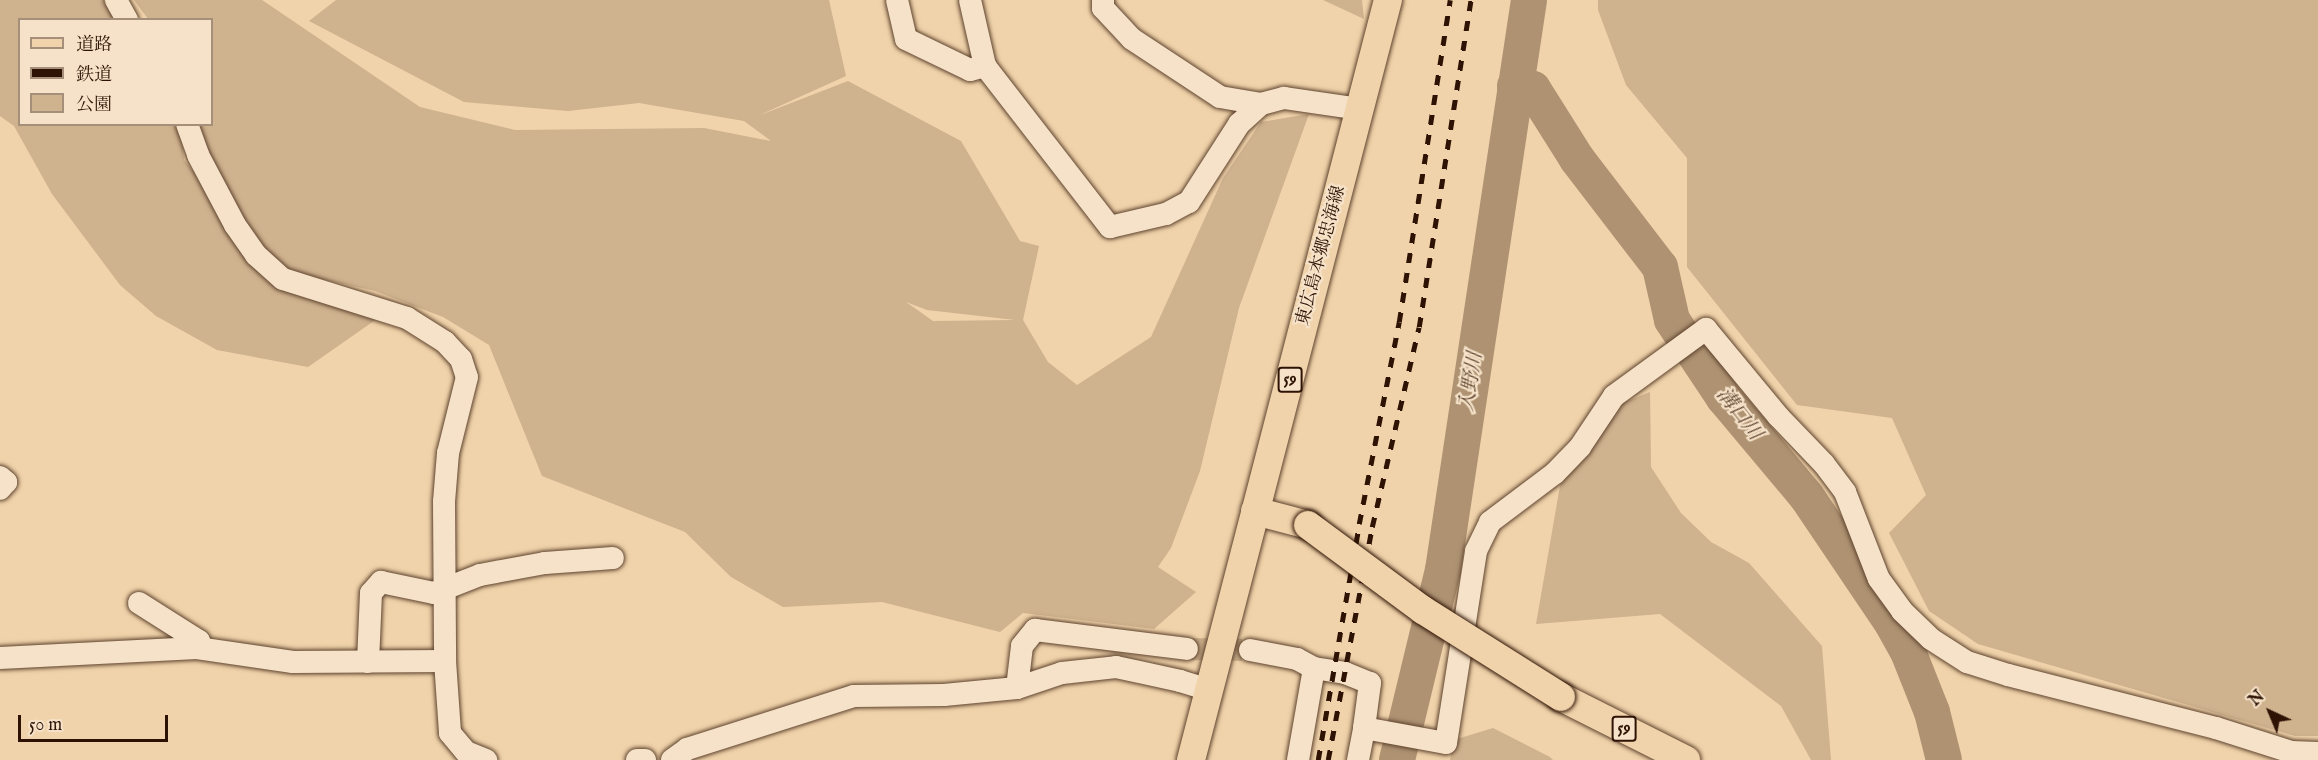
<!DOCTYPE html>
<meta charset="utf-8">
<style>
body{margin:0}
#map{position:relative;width:2318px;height:760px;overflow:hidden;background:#f0d3aa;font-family:"IM FELL English","Noto Serif JP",serif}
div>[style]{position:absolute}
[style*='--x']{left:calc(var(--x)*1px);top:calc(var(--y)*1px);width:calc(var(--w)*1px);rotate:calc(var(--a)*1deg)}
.green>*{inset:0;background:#cfb28e}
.river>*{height:36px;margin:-18px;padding:0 18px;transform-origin:18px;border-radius:18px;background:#ae9272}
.minor-tunnel>*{height:22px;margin-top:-11px;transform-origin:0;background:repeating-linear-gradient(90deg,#c9ad89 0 22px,transparent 0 33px)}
.roads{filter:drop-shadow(0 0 2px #5e432e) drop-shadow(0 0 2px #5e432e)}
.minor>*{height:22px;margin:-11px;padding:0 11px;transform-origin:11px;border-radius:11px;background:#f5e2c8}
.major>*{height:28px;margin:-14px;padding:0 14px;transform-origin:14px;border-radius:14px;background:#f0d3aa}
.rail>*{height:4.5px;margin-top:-2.25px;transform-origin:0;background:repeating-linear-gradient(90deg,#2e1305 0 10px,transparent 0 20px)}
.bridges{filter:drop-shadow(0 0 2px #2e1305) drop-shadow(0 0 2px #2e1305)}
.major-bridge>*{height:28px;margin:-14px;padding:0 14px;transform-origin:14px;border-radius:14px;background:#f0d3aa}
span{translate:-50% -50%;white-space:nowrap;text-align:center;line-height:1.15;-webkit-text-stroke:4.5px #f5e2c8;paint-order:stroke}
.shield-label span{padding:2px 4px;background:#f5e2c8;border:2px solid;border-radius:4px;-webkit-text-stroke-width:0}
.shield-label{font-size:16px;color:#2e1305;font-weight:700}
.street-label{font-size:18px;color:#2e1305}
.water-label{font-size:20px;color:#614631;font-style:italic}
.legend{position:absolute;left:18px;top:18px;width:195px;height:108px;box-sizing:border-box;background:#f5e2c8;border:2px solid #a58f7a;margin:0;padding:8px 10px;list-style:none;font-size:18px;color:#2e1305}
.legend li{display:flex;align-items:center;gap:12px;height:30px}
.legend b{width:30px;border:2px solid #a58f7a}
.north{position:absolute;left:2240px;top:682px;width:60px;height:60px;-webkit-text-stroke:4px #f5e2c8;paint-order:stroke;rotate:316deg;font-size:16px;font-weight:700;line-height:24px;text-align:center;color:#2e1305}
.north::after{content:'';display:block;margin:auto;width:21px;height:27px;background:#2e1305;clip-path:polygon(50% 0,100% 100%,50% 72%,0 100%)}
.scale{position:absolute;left:18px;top:715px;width:150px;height:27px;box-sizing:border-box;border:3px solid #2e1305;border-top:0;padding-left:8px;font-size:18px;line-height:21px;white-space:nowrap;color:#2e1305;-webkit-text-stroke:4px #f5e2c8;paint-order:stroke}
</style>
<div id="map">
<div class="green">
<i style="clip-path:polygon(0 0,105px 0,115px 19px,20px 20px,20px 124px,181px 125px,184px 160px,209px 190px,250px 260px,381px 316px,308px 367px,217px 350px,156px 316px,120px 285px,52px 194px,14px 126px,0 116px)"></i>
<i style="clip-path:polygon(evenodd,134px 0,262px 0,420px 107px,515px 130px,704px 128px,771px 141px,744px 121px,639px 103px,568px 111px,464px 102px,309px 21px,336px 0,829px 0,846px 76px,760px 115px,848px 81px,961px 141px,1020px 241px,1039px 246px,1023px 320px,1048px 362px,1077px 385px,1151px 337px,1223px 178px,1261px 122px,1309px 114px,1239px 308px,1200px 471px,1171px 548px,1158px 567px,1196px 592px,1154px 629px,1023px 613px,1000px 632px,882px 602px,783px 607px,731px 577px,685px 532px,542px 476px,489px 345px,443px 317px,375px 291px,286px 271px,260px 253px,206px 151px,197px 125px,212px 124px,212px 20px,148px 19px,134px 0,906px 302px,927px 310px,1015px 320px,933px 321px,906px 302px)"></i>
<i style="clip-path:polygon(1323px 0,1362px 0,1364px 19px)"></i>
<i style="clip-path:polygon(1598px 0,2318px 0,2318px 736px,2295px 736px,1978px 644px,1929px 611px,1889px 533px,1926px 495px,1892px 418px,1797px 405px,1687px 267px,1687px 158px,1626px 85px,1598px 10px)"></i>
<i style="clip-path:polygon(1650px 392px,1651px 467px,1681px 513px,1711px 542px,1749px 563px,1822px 646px,1831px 760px,1811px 760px,1781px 706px,1660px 614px,1536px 624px,1561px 480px,1618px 405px)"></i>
<i style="clip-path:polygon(1493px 728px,1550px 757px,1553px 760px,1450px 760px,1454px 740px)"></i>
</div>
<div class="river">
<i style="--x:1515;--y:86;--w:18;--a:9"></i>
<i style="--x:1533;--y:89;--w:83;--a:57.8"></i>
<i style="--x:1577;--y:159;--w:136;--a:52.5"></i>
<i style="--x:1660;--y:267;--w:54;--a:77.2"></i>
<i style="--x:1672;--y:320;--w:94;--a:56.3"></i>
<i style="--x:1724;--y:398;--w:129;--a:50"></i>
<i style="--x:1807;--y:497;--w:152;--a:56"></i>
<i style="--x:1892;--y:623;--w:35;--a:61"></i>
<i style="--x:1909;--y:654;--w:62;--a:68.4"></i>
<i style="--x:1932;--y:712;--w:49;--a:76"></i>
<i style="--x:1397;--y:760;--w:195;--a:-76.4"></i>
<i style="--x:1443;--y:570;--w:576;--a:-81.42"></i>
</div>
<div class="minor-tunnel">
<i style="--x:1187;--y:649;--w:63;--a:0.9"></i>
</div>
<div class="roads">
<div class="minor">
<i style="--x:116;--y:0;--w:23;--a:61"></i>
<i style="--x:897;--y:0;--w:40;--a:77"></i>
<i style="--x:906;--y:39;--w:71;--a:25.8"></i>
<i style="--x:970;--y:70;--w:16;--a:-15"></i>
<i style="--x:970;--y:0;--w:68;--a:77.2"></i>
<i style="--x:985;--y:66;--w:204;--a:52.2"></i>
<i style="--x:1110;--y:227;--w:57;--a:-13.1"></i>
<i style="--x:1166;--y:214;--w:26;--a:-28"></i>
<i style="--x:1189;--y:202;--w:93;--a:-57.3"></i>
<i style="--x:1239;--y:124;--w:30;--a:-42"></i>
<i style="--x:1261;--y:104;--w:24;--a:-15"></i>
<i style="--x:1284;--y:98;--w:77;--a:8.2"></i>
<i style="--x:1103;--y:0;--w:8;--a:90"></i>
<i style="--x:1103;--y:8;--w:42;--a:46.9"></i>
<i style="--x:1132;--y:39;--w:105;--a:33.4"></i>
<i style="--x:1220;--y:97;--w:42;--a:9.7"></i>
<i style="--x:187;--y:124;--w:33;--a:70"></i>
<i style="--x:198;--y:155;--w:79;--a:62.1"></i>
<i style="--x:235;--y:225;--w:37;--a:55"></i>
<i style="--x:256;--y:255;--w:36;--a:42"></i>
<i style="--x:283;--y:279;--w:130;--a:17.5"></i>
<i style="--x:407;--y:318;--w:45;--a:32.3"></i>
<i style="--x:445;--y:342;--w:23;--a:47"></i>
<i style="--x:461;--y:359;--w:19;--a:72"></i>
<i style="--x:467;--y:377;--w:78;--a:104"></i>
<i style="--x:448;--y:453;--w:49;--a:94.7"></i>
<i style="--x:444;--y:502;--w:159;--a:89.6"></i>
<i style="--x:445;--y:661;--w:72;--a:86"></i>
<i style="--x:450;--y:733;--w:25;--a:50"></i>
<i style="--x:466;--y:752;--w:22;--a:22"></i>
<i style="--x:0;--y:477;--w:8;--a:40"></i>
<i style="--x:6;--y:482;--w:9;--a:131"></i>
<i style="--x:139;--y:603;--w:71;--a:32.3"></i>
<i style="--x:199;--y:641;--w:7;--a:106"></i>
<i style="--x:1250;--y:650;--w:48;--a:10.8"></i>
<i style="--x:1297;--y:659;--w:19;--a:28"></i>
<i style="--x:1314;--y:668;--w:31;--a:9"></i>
<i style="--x:1345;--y:673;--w:27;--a:22"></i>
<i style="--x:1370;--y:683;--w:45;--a:97.6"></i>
<i style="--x:1364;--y:728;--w:83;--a:10.4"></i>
<i style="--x:1446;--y:743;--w:194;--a:-81.1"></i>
<i style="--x:1476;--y:551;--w:32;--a:-64"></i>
<i style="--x:1490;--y:522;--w:81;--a:-37"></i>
<i style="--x:1555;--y:473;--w:36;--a:-46"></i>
<i style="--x:1580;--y:447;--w:61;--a:-56.3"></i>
<i style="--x:1614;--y:396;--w:114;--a:-36.1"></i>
<i style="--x:1706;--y:329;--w:113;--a:50.4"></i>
<i style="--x:1778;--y:416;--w:66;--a:46.2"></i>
<i style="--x:1824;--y:464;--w:35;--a:53"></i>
<i style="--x:1845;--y:492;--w:93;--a:68.7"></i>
<i style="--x:1879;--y:579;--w:39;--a:54"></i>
<i style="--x:1902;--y:611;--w:40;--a:44"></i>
<i style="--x:1931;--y:639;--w:43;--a:32.6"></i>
<i style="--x:1967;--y:662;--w:43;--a:17.6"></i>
<i style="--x:2008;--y:675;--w:215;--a:14.3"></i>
<i style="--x:2216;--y:728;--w:79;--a:17.7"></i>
<i style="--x:2291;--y:752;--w:27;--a:2"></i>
<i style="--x:0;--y:658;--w:197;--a:-2.9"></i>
<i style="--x:197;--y:648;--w:97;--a:8.3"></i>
<i style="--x:293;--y:662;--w:152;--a:-0.4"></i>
<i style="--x:368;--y:662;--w:69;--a:-87.5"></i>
<i style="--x:371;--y:593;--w:15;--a:-48"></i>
<i style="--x:381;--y:582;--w:54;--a:11.7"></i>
<i style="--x:434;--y:593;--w:49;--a:-21.4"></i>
<i style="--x:480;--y:575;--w:66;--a:-10.5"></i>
<i style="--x:545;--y:563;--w:68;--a:-4.2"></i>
<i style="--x:1017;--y:688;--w:42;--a:-83.2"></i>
<i style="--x:1022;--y:646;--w:21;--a:-51"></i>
<i style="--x:1035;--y:630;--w:153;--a:7.1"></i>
<i style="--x:637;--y:760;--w:8;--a:0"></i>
<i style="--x:672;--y:760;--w:19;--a:-36"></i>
<i style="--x:687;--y:749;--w:175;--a:-17.6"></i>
<i style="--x:854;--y:696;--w:90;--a:-0.6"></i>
<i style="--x:944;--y:695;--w:73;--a:-5.5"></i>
<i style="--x:1017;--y:688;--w:47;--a:-18.4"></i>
<i style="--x:1062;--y:673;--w:54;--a:-6.3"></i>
<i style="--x:1116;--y:667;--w:66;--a:12.3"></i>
<i style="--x:1180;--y:681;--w:30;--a:17"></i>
<i style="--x:1298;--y:760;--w:93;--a:-80.1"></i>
<i style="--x:1358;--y:760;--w:33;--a:-79"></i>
</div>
<div class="major">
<i style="--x:1255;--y:511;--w:55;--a:14.8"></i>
<i style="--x:1561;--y:697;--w:140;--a:26.7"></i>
<i style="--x:1191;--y:760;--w:785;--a:-75.47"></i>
</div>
</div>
<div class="rail">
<i style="--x:1318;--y:760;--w:240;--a:-80.1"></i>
<i style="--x:1359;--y:524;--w:206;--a:-78.8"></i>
<i style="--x:1399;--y:322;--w:326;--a:-81"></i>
<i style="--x:1328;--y:760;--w:237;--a:-79.3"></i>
<i style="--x:1372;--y:527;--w:205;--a:-76.8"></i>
<i style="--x:1419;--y:327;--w:331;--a:-81"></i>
</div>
<div class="bridges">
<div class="major-bridge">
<i style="--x:1308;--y:525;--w:143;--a:36.5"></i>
<i style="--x:1423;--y:610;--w:163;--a:32.2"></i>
</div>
</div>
<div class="shield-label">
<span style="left:1290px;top:380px">59</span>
<span style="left:1624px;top:729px">59</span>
</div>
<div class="street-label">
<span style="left:1322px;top:256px;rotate:-75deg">東広島本郷忠海線</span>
</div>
<div class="water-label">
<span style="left:1471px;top:382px;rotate:-81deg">入野川</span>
<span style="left:1739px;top:414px;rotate:52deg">溝口川</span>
</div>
<ul class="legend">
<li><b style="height:8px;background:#f0d3aa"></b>道路</li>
<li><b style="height:8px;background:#2e1305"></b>鉄道</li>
<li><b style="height:16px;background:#cfb28e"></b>公園</li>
</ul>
<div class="north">N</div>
<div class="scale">50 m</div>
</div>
